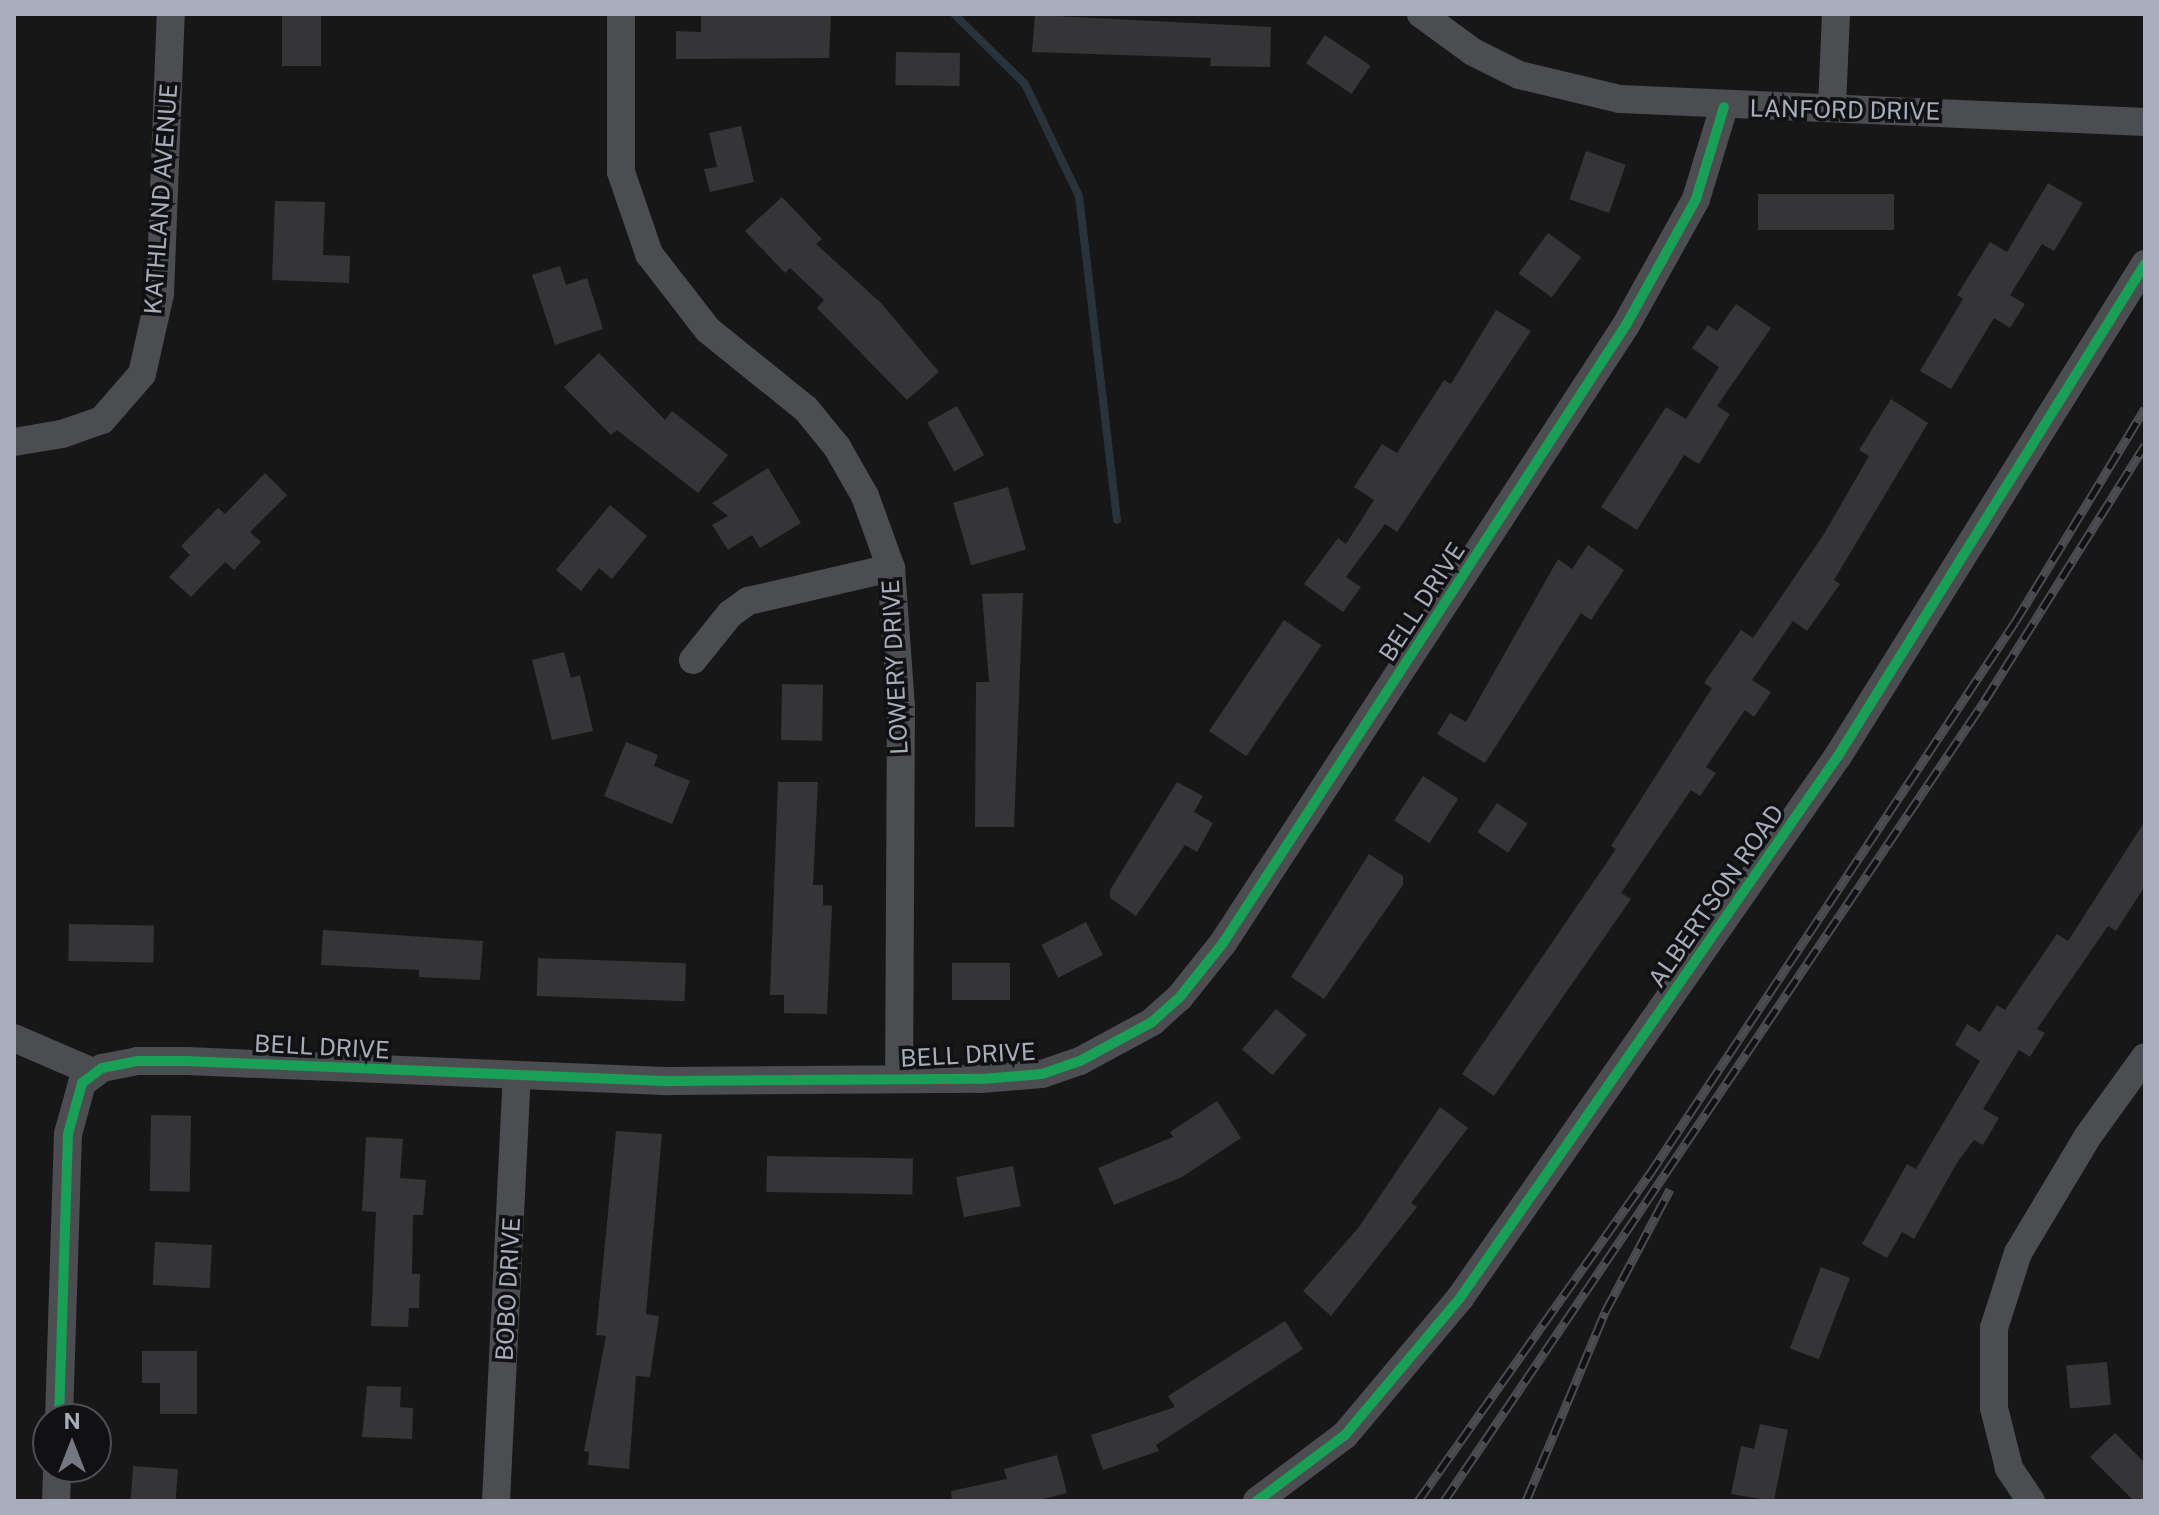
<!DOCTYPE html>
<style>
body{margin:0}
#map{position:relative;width:2159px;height:1515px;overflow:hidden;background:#171718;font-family:"Public Sans",sans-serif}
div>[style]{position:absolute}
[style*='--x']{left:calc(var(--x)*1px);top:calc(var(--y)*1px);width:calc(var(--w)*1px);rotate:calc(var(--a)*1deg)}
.stream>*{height:8px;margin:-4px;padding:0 4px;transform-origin:4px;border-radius:4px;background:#29333b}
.building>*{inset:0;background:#353537;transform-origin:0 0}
.minor>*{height:28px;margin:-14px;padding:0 14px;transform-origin:14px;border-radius:14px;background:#4b4d51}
.rail>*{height:9px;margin-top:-4.5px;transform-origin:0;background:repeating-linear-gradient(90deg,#111114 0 18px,#4b4d50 0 36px);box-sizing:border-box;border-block:2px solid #4b4d50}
.cycleway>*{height:10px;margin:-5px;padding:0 5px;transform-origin:5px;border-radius:5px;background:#1a9f57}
span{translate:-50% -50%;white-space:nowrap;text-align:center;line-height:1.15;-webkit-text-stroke:7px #111114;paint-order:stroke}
.street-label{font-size:24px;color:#a7adba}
.frame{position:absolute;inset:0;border:16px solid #a7adba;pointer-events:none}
.north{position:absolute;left:32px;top:1403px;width:80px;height:80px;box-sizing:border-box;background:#111114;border:2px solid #4d4f56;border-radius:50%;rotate:0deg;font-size:22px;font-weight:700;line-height:32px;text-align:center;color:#a7adba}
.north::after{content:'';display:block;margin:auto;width:28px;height:36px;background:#757881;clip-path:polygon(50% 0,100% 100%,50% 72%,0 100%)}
</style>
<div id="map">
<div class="stream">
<i style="--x:954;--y:14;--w:100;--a:44.6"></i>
<i style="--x:1025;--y:84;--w:124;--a:64.3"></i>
<i style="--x:1079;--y:196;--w:326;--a:83.3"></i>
</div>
<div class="building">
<i style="left:282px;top:14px;width:39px;height:52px"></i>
<i style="clip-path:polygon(701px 14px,831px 14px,829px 58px,676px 59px,676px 31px,701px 32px)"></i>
<i style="clip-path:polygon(1035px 15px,1271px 27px,1270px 67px,1210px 66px,1211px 58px,1032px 52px)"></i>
<i style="left:1325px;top:35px;width:55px;height:34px;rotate:34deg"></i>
<i style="left:896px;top:52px;width:64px;height:33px;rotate:1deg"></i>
<i style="clip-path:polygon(741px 126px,754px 182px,710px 192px,704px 169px,717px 167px,709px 133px)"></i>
<i style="left:1586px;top:151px;width:42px;height:51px;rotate:19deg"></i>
<i style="clip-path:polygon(2048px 183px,2083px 203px,2054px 251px,2042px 244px,2010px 295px,2025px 304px,2010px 328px,1994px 318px,1951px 389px,1920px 371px,1963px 299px,1957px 295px,1990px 242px,2007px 252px)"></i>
<i style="left:1758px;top:194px;width:136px;height:36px"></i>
<i style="clip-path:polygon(782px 197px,822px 239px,816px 244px,881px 303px,939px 372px,907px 400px,817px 308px,824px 300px,790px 268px,785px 273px,745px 231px)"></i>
<i style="clip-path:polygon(275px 201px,325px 202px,323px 255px,350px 256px,349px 283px,272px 280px)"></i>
<i style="left:1548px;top:233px;width:41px;height:50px;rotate:36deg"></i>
<i style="clip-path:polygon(560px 266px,566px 285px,587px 278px,603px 329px,555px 345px,532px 275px)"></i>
<i style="clip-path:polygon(1736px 304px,1771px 328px,1717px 406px,1730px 414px,1699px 464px,1684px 455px,1637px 530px,1601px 507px,1666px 407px,1686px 419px,1719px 367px,1692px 348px,1708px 325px,1717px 331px)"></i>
<i style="clip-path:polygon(1496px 310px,1531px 331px,1397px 532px,1385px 524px,1346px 577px,1361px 587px,1343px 612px,1304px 584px,1338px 538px,1346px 544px,1374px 500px,1354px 487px,1382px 444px,1397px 453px,1444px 380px,1451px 384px)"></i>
<i style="clip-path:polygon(599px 353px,665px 420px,672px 411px,728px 455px,698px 493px,617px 430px,611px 435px,564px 387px)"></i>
<i style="clip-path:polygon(1891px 399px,1928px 423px,1834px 580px,1840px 584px,1807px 631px,1793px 621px,1752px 680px,1771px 692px,1754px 717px,1745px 710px,1706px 767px,1716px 773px,1700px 796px,1691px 790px,1621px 893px,1631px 899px,1494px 1096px,1462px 1074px,1616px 849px,1611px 846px,1712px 688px,1704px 683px,1741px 630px,1753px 638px,1824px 534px,1869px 456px,1859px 450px)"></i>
<i style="left:957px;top:406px;width:56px;height:34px;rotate:61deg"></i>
<i style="clip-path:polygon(768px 468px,801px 523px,760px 548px,752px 535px,728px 550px,712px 525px,728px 516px,712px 503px)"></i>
<i style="clip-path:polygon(265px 473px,287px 495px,250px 532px,261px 542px,234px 570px,225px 562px,191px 597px,169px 577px,190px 555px,181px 546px,218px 508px,225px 514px)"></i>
<i style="left:1008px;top:487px;width:65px;height:57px;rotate:74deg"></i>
<i style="clip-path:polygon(610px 505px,647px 536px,612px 579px,599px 568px,581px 591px,556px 570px)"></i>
<i style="clip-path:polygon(1588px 545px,1624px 570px,1591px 620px,1581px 613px,1485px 763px,1437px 734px,1450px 713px,1466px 722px,1558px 559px,1572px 569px)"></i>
<i style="clip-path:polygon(1023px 593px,1014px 827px,975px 827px,976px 682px,989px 682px,982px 594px)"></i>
<i style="left:1284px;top:620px;width:45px;height:134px;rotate:34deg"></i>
<i style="clip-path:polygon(564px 652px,571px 678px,580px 675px,593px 731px,552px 740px,532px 660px)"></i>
<i style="left:782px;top:684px;width:41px;height:56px;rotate:1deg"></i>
<i style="clip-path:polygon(626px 742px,658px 755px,654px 766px,690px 781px,672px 824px,604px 796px)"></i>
<i style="left:1423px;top:776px;width:42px;height:53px;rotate:33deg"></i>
<i style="clip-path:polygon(778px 782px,818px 782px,813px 885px,823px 885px,823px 905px,832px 906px,827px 1014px,784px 1013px,784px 995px,770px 995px)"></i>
<i style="clip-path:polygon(1177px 782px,1203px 796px,1194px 812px,1213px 823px,1197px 852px,1185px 845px,1136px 916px,1110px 898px,1110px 890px)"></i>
<i style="left:1497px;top:803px;width:37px;height:35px;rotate:34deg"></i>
<i style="clip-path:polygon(2145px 821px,2145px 886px,2116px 931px,2108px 926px,2037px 1029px,2045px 1033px,2030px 1057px,2019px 1050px,1983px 1109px,1999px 1118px,1983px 1145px,1974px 1140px,1958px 1161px,1914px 1239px,1902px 1232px,1887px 1258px,1862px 1244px,1907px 1164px,1916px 1169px,1980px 1061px,1955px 1045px,1967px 1024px,1980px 1032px,1997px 1005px,2005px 1010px,2057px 934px,2068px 941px)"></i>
<i style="clip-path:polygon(1369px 854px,1403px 876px,1403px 885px,1324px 999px,1291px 977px)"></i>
<i style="left:1086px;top:922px;width:37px;height:50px;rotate:63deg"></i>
<i style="left:69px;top:924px;width:85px;height:37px;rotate:1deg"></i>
<i style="clip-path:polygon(323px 930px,483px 941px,480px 980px,419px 977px,419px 970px,321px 965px)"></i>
<i style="left:538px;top:958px;width:148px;height:38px;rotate:2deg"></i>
<i style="left:952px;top:963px;width:58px;height:37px"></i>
<i style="left:1276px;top:1009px;width:40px;height:53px;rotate:40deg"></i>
<i style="clip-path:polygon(1217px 1101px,1241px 1138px,1182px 1177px,1114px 1205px,1098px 1168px,1173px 1137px,1170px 1132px)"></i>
<i style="clip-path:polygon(1440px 1107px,1468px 1128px,1411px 1203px,1417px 1207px,1331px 1316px,1303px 1291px,1359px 1227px)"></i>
<i style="left:151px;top:1115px;width:40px;height:76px;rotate:1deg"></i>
<i style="clip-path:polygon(616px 1131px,662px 1134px,646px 1314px,659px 1316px,650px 1377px,636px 1376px,629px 1469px,588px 1465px,589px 1452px,584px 1451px,606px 1336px,596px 1335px)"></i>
<i style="clip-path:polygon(366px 1137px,403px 1139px,400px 1178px,426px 1180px,423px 1215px,413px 1215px,412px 1274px,420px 1274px,419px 1308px,409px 1308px,408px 1327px,371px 1326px,376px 1212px,362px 1211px)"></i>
<i style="left:767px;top:1156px;width:146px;height:36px;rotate:1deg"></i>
<i style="left:1013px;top:1166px;width:41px;height:58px;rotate:79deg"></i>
<i style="left:155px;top:1242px;width:57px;height:43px;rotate:3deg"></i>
<i style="left:1821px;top:1267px;width:31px;height:87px;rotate:21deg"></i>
<i style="clip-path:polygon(1285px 1321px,1303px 1349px,1156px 1445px,1159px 1451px,1103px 1470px,1091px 1435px,1175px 1407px,1168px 1396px)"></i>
<i style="clip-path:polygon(142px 1351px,197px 1351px,197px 1414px,160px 1414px,160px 1383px,142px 1383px)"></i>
<i style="left:2107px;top:1362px;width:43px;height:41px;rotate:85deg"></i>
<i style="clip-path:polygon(367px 1386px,401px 1387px,400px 1407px,413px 1408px,412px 1439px,362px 1437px)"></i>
<i style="clip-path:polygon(1760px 1424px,1788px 1430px,1774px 1501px,1731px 1494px,1741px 1446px,1754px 1449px)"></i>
<i style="clip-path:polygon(2115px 1433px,2145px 1463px,2145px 1501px,2134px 1501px,2090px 1457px)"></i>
<i style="clip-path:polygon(1057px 1455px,1067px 1493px,1035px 1501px,952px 1501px,951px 1491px,1007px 1479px,1004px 1469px)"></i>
<i style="left:133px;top:1466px;width:45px;height:35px;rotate:4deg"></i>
</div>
<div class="minor">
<i style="--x:621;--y:14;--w:158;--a:90"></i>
<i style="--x:621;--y:172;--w:87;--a:71.1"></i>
<i style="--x:649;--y:254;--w:96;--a:52.2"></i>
<i style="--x:708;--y:330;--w:126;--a:38.9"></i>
<i style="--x:806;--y:409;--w:49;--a:50.8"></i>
<i style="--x:837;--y:447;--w:56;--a:60.3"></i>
<i style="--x:865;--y:496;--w:77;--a:70.1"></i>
<i style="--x:891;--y:568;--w:139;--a:85.9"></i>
<i style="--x:901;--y:707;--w:372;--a:90.3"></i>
<i style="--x:1421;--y:14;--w:64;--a:36.2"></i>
<i style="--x:1473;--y:52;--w:51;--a:26.6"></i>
<i style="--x:1519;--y:75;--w:104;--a:13.4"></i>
<i style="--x:1620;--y:99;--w:526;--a:2.51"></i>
<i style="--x:1832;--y:106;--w:92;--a:-87.5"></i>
<i style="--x:14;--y:442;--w:49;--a:-9.5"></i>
<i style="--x:62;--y:434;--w:42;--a:-19.3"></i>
<i style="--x:102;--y:420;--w:61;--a:-49"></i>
<i style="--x:142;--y:374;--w:82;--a:-77.3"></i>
<i style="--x:160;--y:294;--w:280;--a:-87.8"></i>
<i style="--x:693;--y:660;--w:59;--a:-51.2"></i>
<i style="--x:730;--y:614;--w:22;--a:-36"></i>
<i style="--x:748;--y:601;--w:147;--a:-13"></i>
<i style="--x:14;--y:1038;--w:88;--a:23.4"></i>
<i style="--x:59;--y:1419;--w:285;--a:-88.2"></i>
<i style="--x:68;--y:1134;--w:53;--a:-74.6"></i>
<i style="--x:82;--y:1083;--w:25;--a:-37"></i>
<i style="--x:102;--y:1068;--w:36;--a:-11"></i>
<i style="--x:137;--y:1061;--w:50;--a:0"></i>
<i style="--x:187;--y:1061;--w:483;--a:2.4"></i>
<i style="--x:670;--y:1081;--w:311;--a:-0.4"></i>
<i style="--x:981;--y:1079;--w:61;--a:-4.7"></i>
<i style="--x:1042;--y:1074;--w:40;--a:-18.9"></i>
<i style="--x:1080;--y:1061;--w:82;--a:-28.4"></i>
<i style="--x:1152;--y:1022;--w:36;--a:-42"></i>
<i style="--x:1179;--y:998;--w:70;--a:-51.3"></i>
<i style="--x:1223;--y:943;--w:738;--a:-56.89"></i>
<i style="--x:1626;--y:325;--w:144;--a:-60.9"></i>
<i style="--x:1696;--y:199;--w:96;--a:-73.1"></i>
<i style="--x:56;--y:1501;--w:34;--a:-88"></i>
<i style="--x:496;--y:1501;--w:426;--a:-87.2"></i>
<i style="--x:1257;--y:1501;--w:110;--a:-36.9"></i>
<i style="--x:1345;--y:1435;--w:179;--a:-50"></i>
<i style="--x:1460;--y:1298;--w:661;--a:-55.11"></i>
<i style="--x:1838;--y:756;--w:580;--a:-58.04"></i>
<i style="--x:2031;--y:1501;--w:40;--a:-124"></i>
<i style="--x:2009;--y:1468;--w:62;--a:-104"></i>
<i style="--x:1994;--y:1408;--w:80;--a:-90"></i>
<i style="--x:1994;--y:1328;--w:79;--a:-72.3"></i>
<i style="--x:2018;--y:1253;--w:136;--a:-59.1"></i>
<i style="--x:2088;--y:1136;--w:97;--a:-54.2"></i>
</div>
<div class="rail">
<i style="--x:1418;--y:1501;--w:400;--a:-54.7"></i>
<i style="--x:1649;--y:1175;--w:663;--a:-56.5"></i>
<i style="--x:2015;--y:622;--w:250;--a:-58.7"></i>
<i style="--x:1444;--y:1501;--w:967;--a:-55.96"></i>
<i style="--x:1985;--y:700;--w:301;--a:-57.9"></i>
<i style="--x:1526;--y:1501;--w:205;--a:-67.3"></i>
<i style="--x:1605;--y:1312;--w:139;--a:-62.1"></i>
</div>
<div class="cycleway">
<i style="--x:59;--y:1419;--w:285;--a:-88.2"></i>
<i style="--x:68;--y:1134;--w:53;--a:-74.6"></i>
<i style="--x:82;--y:1083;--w:25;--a:-37"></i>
<i style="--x:102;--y:1068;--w:36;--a:-11"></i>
<i style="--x:137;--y:1061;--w:50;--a:0"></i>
<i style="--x:187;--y:1061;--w:483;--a:2.4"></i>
<i style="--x:670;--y:1081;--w:311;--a:-0.4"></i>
<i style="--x:981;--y:1079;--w:61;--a:-4.7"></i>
<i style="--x:1042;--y:1074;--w:40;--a:-18.9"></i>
<i style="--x:1080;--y:1061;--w:82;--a:-28.4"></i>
<i style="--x:1152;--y:1022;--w:36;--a:-42"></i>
<i style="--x:1179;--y:998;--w:70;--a:-51.3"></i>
<i style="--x:1223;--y:943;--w:738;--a:-56.89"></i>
<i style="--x:1626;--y:325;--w:144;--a:-60.9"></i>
<i style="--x:1696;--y:199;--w:96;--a:-73.1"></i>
<i style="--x:1257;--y:1501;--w:110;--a:-36.9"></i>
<i style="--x:1345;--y:1435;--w:179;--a:-50"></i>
<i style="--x:1460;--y:1298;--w:661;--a:-55.11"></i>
<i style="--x:1838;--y:756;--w:580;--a:-58.04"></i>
</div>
<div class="street-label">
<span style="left:1845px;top:110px;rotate:1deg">LANFORD DRIVE</span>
<span style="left:161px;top:199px;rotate:-86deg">KATHLAND AVENUE</span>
<span style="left:1422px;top:602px;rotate:-57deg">BELL DRIVE</span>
<span style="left:895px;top:667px;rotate:-93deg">LOWERY DRIVE</span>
<span style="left:1716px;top:896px;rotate:-55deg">ALBERTSON ROAD</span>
<span style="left:322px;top:1047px;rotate:3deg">BELL DRIVE</span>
<span style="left:968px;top:1055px;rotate:-3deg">BELL DRIVE</span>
<span style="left:508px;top:1289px;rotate:-87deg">BOBO DRIVE</span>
</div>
<div class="frame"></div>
<div class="north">N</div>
</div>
